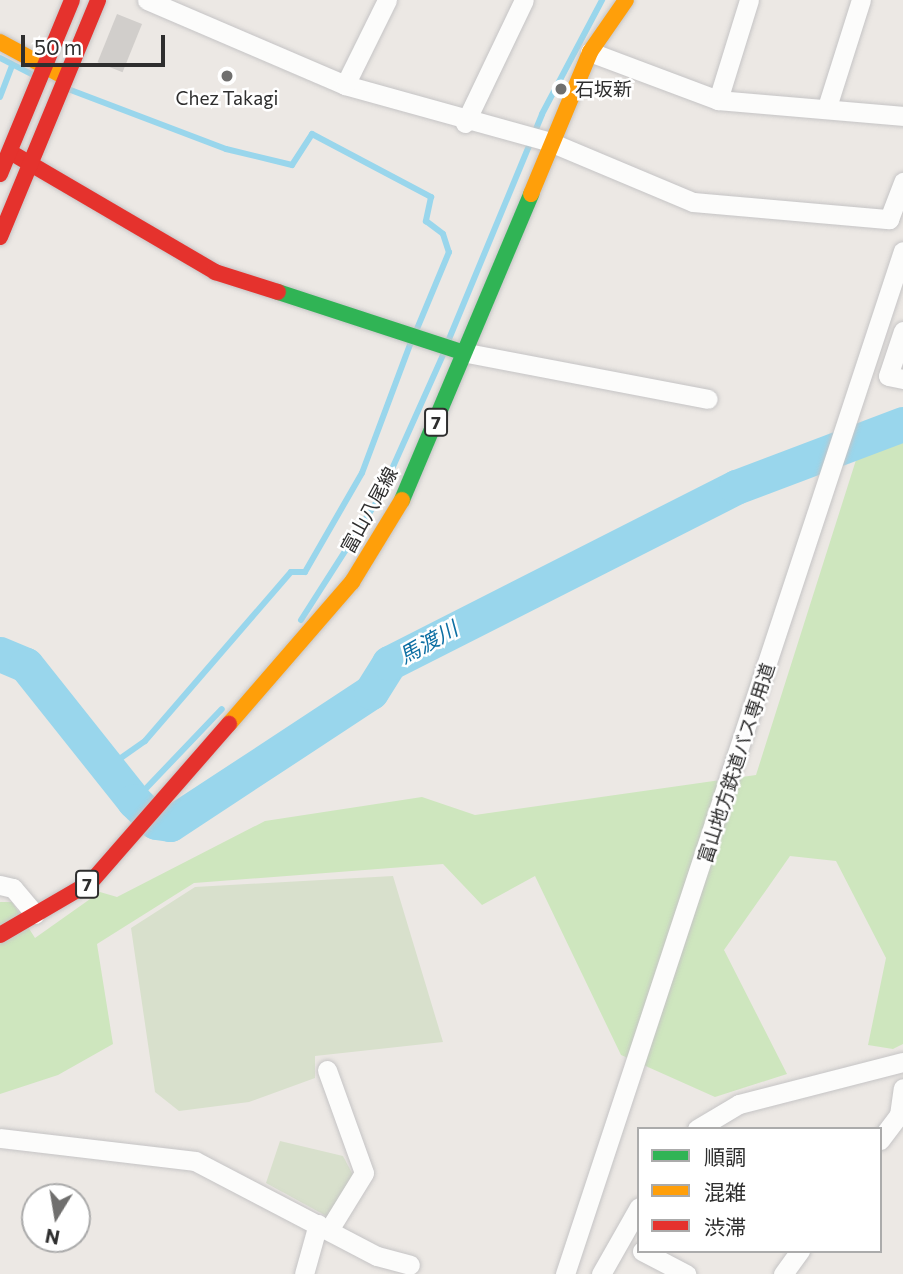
<!DOCTYPE html>
<meta charset="utf-8">
<style>
body{margin:0}
#map{position:relative;width:903px;height:1274px;overflow:hidden;background:#ece8e4;font-family:Commissioner,"Noto Sans JP",sans-serif}
div>[style]{position:absolute}
[style*='--x']{left:calc(var(--x)*1px);top:calc(var(--y)*1px);width:calc(var(--w)*1px);rotate:calc(var(--a)*1deg)}
.green>*{inset:0;background:#cee6be}
.cemetery>*{inset:0;background:#d8e0cc}
.stream>*{height:6px;margin:-3px;padding:0 3px;transform-origin:3px;border-radius:3px;background:#99d6ec}
.river>*{height:35px;margin:-17.5px;padding:0 17.5px;transform-origin:17.5px;border-radius:17.5px;background:#99d6ec}
.building>*{inset:0;background:#d1cecb;transform-origin:0 0}
.roads{filter:drop-shadow(0 0 2px #c5c4c5) drop-shadow(0 0 2px #c5c4c5)}
.street>*{height:19px;margin:-9.5px;padding:0 9.5px;transform-origin:9.5px;border-radius:9.5px;background:#fcfcfb}
.fast>*{height:16px;margin:-8px;padding:0 8px;transform-origin:8px;border-radius:8px;background:#30b455}
.slow>*{height:16px;margin:-8px;padding:0 8px;transform-origin:8px;border-radius:8px;background:#ff9f0a}
.jam>*{height:16px;margin:-8px;padding:0 8px;transform-origin:8px;border-radius:8px;background:#e5322d}
.dots>*{width:19px;height:19px;translate:-50% -50%;box-sizing:border-box;border:4px solid #fff;border-radius:50%}
span{translate:-50% -50%;white-space:nowrap;text-align:center;line-height:1.15;-webkit-text-stroke:5px #fff;paint-order:stroke}
.shield-label span{padding:2px 5px;background:#fff;border:2px solid;border-radius:5px;-webkit-text-stroke-width:0}
.shield-label{font-size:18px;color:#2e2e2e;font-weight:700}
.poi-label{font-size:19px;color:#2e2e2e}
.left{translate:0 -50%;text-align:left}
.street-label{font-size:19px;color:#2e2e2e}
.water-label{font-size:21px;color:#0d6fa3;font-style:italic}
.legend{position:absolute;left:637px;top:1127px;width:245px;height:126px;box-sizing:border-box;background:#fff;border:2px solid #ababab;margin:0;padding:9px 12px;list-style:none;font-size:21px;color:#2e2e2e}
.legend li{display:flex;align-items:center;gap:14px;height:35px}
.legend b{width:35px;border:2px solid #ababab}
.north{position:absolute;left:21px;top:1183px;width:70px;height:70px;box-sizing:border-box;background:#fff;border:2px solid #ababab;border-radius:50%;rotate:191deg;font-size:19px;font-weight:700;line-height:28px;text-align:center;color:#2e2e2e}
.north::after{content:'';display:block;margin:auto;width:24px;height:32px;background:#706f6e;clip-path:polygon(50% 0,100% 100%,50% 72%,0 100%)}
.scale{position:absolute;left:21px;top:35px;width:144px;height:32px;box-sizing:border-box;border:4px solid #2e2e2e;border-top:0;padding-left:9px;font-size:21px;line-height:24px;white-space:nowrap;color:#2e2e2e;-webkit-text-stroke:5px #fff;paint-order:stroke}
</style>
<div id="map">
<div class="green">
<i style="clip-path:polygon(903px 441px,903px 1044px,893px 1049px,868px 1045px,886px 958px,836px 861px,790px 856px,724px 950px,787px 1074px,715px 1097px,621px 1055px,535px 876px,482px 905px,443px 864px,194px 883px,97px 944px,113px 1044px,58px 1075px,0 1094px,0 902px,12px 902px,35px 938px,100px 892px,117px 897px,265px 821px,422px 797px,475px 815px,756px 775px,856px 460px)"></i>
</div>
<div class="cemetery">
<i style="clip-path:polygon(393px 876px,443px 1042px,315px 1056px,315px 1078px,249px 1102px,179px 1111px,155px 1092px,131px 928px,195px 887px)"></i>
<i style="clip-path:polygon(280px 1141px,343px 1156px,353px 1175px,330px 1218px,266px 1183px)"></i>
</div>
<div class="stream">
<i style="--x:0;--y:58;--w:36;--a:27"></i>
<i style="--x:68;--y:89;--w:169;--a:20.8"></i>
<i style="--x:226;--y:149;--w:68;--a:13.6"></i>
<i style="--x:292;--y:165;--w:37;--a:-57"></i>
<i style="--x:312;--y:134;--w:135;--a:27.9"></i>
<i style="--x:431;--y:197;--w:25;--a:102"></i>
<i style="--x:426;--y:221;--w:21;--a:37"></i>
<i style="--x:443;--y:234;--w:19;--a:72"></i>
<i style="--x:449;--y:252;--w:83;--a:112.6"></i>
<i style="--x:0;--y:97;--w:33;--a:-69"></i>
<i style="--x:449;--y:339;--w:243;--a:-67.5"></i>
<i style="--x:542;--y:114;--w:129;--a:-62.2"></i>
<i style="--x:301;--y:620;--w:145;--a:-57.4"></i>
<i style="--x:379;--y:498;--w:159;--a:-65.9"></i>
<i style="--x:108;--y:767;--w:45;--a:-35.1"></i>
<i style="--x:145;--y:741;--w:223;--a:-49.2"></i>
<i style="--x:291;--y:572;--w:14;--a:0"></i>
<i style="--x:305;--y:572;--w:114;--a:-60.1"></i>
<i style="--x:362;--y:473;--w:140;--a:-69.5"></i>
<i style="--x:134;--y:801;--w:127;--a:-46.3"></i>
</div>
<div class="river">
<i style="--x:0;--y:654;--w:28;--a:23"></i>
<i style="--x:26;--y:665;--w:174;--a:51.5"></i>
<i style="--x:134;--y:801;--w:30;--a:44"></i>
<i style="--x:156;--y:822;--w:14;--a:8"></i>
<i style="--x:170;--y:824;--w:240;--a:-33.3"></i>
<i style="--x:371;--y:692;--w:34;--a:-58"></i>
<i style="--x:389;--y:663;--w:389;--a:-26.9"></i>
<i style="--x:736;--y:487;--w:178;--a:-20.7"></i>
</div>
<div class="building">
<i style="left:117px;top:14px;width:27px;height:52px;rotate:22deg"></i>
</div>
<div class="roads">
<div class="street">
<i style="--x:147;--y:0;--w:215;--a:23.2"></i>
<i style="--x:345;--y:85;--w:213;--a:15.5"></i>
<i style="--x:550;--y:142;--w:155;--a:22.8"></i>
<i style="--x:693;--y:202;--w:197;--a:5"></i>
<i style="--x:889;--y:219;--w:40;--a:-69"></i>
<i style="--x:590;--y:52;--w:137;--a:20.6"></i>
<i style="--x:718;--y:100;--w:186;--a:4.9"></i>
<i style="--x:345;--y:85;--w:95;--a:-63.7"></i>
<i style="--x:718;--y:100;--w:105;--a:-72.8"></i>
<i style="--x:827;--y:107;--w:112;--a:-72.4"></i>
<i style="--x:465;--y:123;--w:136;--a:-64.4"></i>
<i style="--x:903;--y:331;--w:47;--a:108.4"></i>
<i style="--x:888;--y:376;--w:15;--a:11"></i>
<i style="--x:462;--y:352;--w:250;--a:10.8"></i>
<i style="--x:0;--y:885;--w:13;--a:13"></i>
<i style="--x:13;--y:888;--w:34;--a:50"></i>
<i style="--x:327;--y:1070;--w:109;--a:70.2"></i>
<i style="--x:364;--y:1173;--w:67;--a:121.6"></i>
<i style="--x:697;--y:1129;--w:49;--a:-30.8"></i>
<i style="--x:739;--y:1104;--w:169;--a:-14.4"></i>
<i style="--x:0;--y:1138;--w:196;--a:6.7"></i>
<i style="--x:195;--y:1161;--w:205;--a:27.6"></i>
<i style="--x:377;--y:1256;--w:34;--a:15"></i>
<i style="--x:880;--y:1140;--w:31;--a:-53"></i>
<i style="--x:899;--y:1115;--w:27;--a:-82"></i>
<i style="--x:642;--y:1251;--w:50;--a:27.6"></i>
<i style="--x:304;--y:1274;--w:52;--a:-74.4"></i>
<i style="--x:565;--y:1274;--w:1077;--a:-71.72"></i>
<i style="--x:601;--y:1274;--w:77;--a:-60.4"></i>
<i style="--x:783;--y:1274;--w:29;--a:-54"></i>
</div>
<div class="fast">
<i style="--x:278;--y:292;--w:194;--a:18.1"></i>
<i style="--x:402;--y:500;--w:332;--a:-67.1"></i>
</div>
<div class="slow">
<i style="--x:0;--y:42;--w:72;--a:28.4"></i>
<i style="--x:531;--y:194;--w:154;--a:-67.4"></i>
<i style="--x:590;--y:52;--w:63;--a:-55.3"></i>
<i style="--x:229;--y:724;--w:188;--a:-49.1"></i>
<i style="--x:352;--y:582;--w:96;--a:-58.6"></i>
</div>
<div class="jam">
<i style="--x:10;--y:152;--w:238;--a:30.3"></i>
<i style="--x:215;--y:272;--w:66;--a:17.6"></i>
<i style="--x:0;--y:174;--w:188;--a:-67.5"></i>
<i style="--x:0;--y:237;--w:256;--a:-67.5"></i>
<i style="--x:0;--y:935;--w:105;--a:-30.2"></i>
<i style="--x:91;--y:882;--w:210;--a:-48.9"></i>
</div>
</div>
<div class="dots">
<i style="left:227px;top:76px;background:#706f6e"></i>
<i style="left:561px;top:89px;background:#706f6e"></i>
</div>
<div class="shield-label">
<span style="left:436px;top:422px">7</span>
<span style="left:87px;top:884px">7</span>
</div>
<div class="poi-label">
<span class="left" style="left:575px;top:89px">石坂新</span>
<span style="left:227px;top:98px">Chez Takagi</span>
</div>
<div class="street-label">
<span style="left:369px;top:510px;rotate:-61deg">富山八尾線</span>
<span style="left:736px;top:763px;rotate:-72deg">富山地方鉄道バス専用道</span>
</div>
<div class="water-label">
<span style="left:428px;top:642px;rotate:-29deg">馬渡川</span>
</div>
<ul class="legend">
<li><b style="height:9px;background:#30b455"></b>順調</li>
<li><b style="height:9px;background:#ff9f0a"></b>混雑</li>
<li><b style="height:9px;background:#e5322d"></b>渋滞</li>
</ul>
<div class="north">N</div>
<div class="scale">50 m</div>
</div>
